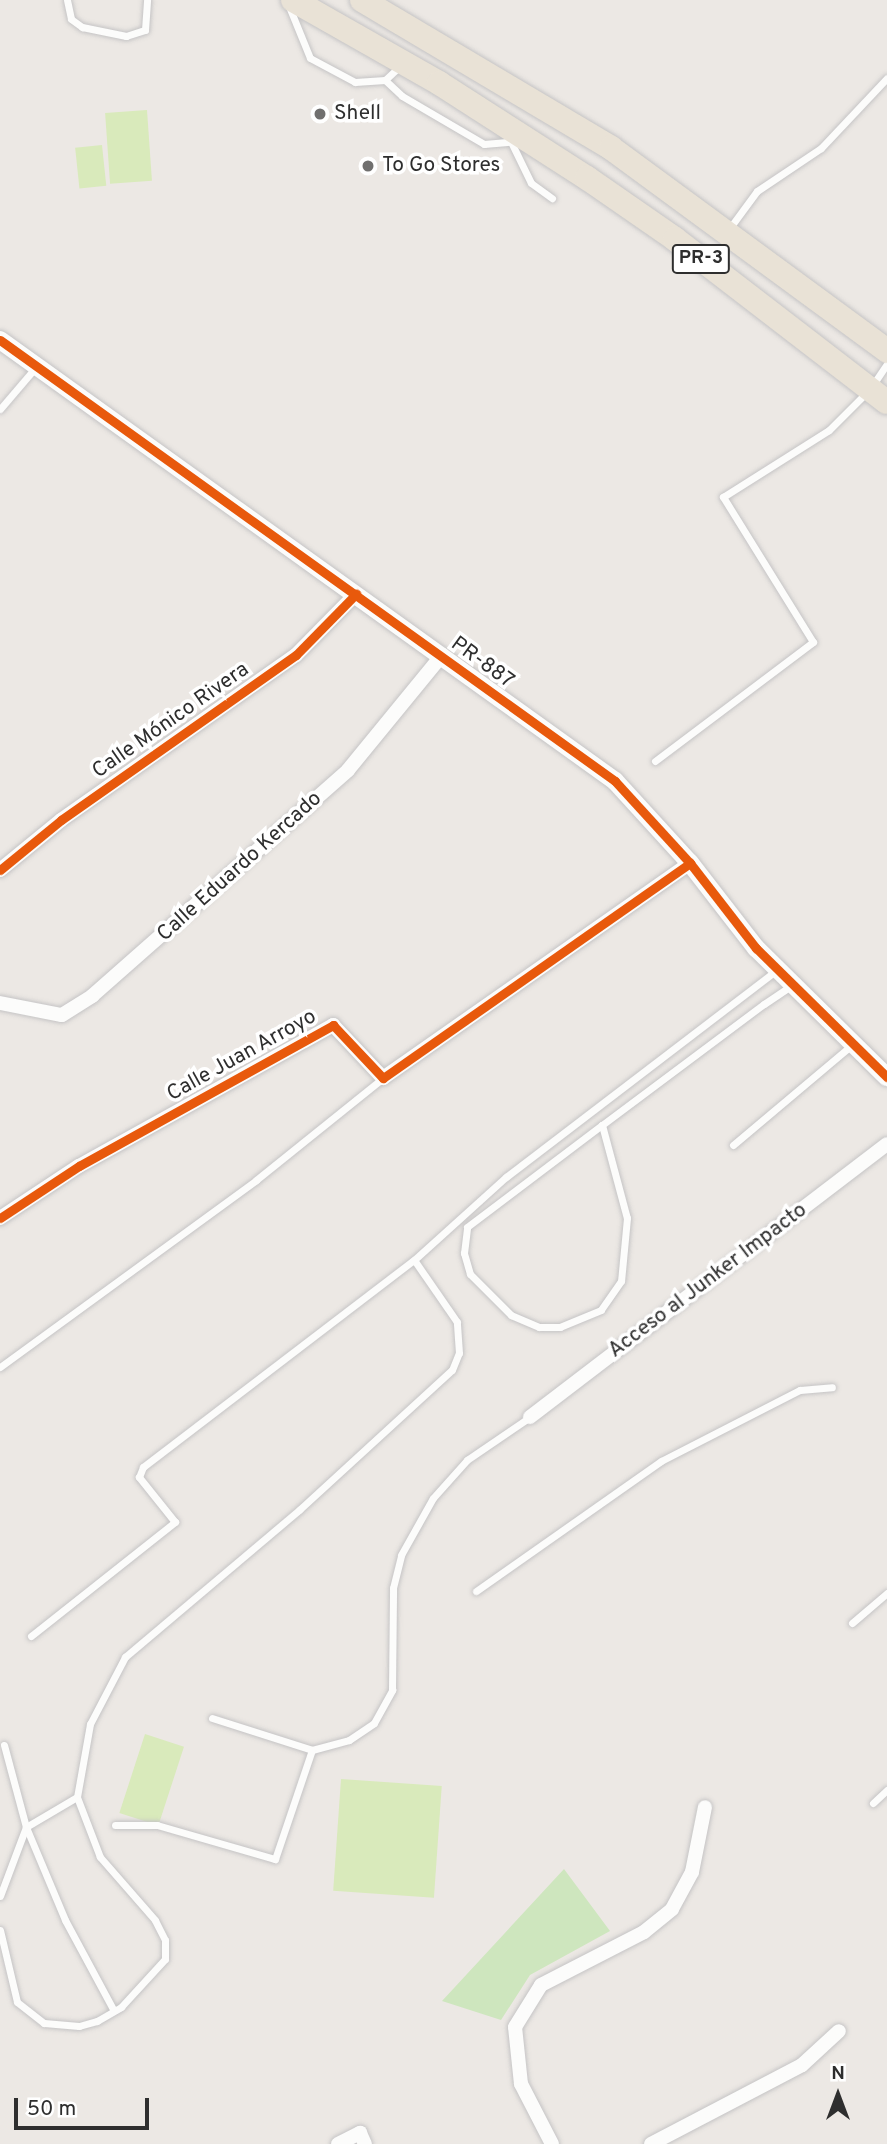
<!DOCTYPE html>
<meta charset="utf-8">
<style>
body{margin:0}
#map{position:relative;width:887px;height:2144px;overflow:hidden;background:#ece8e4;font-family:Overpass,sans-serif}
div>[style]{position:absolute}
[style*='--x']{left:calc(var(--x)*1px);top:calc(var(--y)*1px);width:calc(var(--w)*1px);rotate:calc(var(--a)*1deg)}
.green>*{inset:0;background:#cee6be}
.pitch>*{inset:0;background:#d9eabb;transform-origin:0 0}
.roads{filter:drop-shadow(0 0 2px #c5c4c5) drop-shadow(0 0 2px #c5c4c5)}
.service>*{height:7px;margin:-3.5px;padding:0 3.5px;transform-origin:3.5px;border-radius:3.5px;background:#fcfcfb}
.minor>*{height:14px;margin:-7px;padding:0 7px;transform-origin:7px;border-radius:7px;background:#fcfcfb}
.tertiary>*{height:18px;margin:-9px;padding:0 9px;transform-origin:9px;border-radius:9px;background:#fcfcfb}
.trunk>*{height:24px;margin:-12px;padding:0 12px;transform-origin:12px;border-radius:12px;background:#e9e2d6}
.cycleway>*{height:9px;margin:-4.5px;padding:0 4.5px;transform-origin:4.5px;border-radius:4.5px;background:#e8590c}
.dots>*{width:19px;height:19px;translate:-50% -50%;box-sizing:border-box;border:4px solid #fff;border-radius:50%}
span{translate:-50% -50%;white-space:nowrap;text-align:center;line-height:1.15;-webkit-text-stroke:7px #fff;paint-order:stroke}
.shield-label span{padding:2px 5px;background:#fff;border:2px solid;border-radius:5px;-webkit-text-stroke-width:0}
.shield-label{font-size:19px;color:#2e2e2e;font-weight:700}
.poi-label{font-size:21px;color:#2e2e2e}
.left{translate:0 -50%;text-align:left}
.street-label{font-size:21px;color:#2e2e2e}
.north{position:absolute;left:803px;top:2060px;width:70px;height:70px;-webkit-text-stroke:5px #fff;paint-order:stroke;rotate:0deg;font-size:19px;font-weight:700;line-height:28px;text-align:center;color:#2e2e2e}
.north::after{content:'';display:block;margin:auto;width:24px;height:32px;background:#2e2e2e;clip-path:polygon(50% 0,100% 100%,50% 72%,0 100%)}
.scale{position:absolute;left:14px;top:2098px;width:135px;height:32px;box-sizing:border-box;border:4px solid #2e2e2e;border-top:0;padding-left:9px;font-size:21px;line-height:24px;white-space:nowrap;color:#2e2e2e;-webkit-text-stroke:5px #fff;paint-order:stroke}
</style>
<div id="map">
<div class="green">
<i style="clip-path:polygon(564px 1869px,610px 1931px,530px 1975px,501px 2020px,442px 2001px)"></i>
</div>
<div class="pitch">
<i style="left:147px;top:110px;width:71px;height:42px;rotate:86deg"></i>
<i style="left:102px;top:145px;width:41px;height:27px;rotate:84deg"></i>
<i style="left:145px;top:1734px;width:41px;height:83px;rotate:18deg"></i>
<i style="left:341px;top:1779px;width:101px;height:112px;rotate:4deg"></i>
</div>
<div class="roads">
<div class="service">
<i style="--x:67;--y:0;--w:19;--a:78"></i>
<i style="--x:71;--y:19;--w:14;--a:36"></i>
<i style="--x:82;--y:27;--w:45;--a:11.6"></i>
<i style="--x:126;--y:36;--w:20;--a:-18"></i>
<i style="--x:145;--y:30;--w:30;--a:-86"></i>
<i style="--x:288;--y:4;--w:58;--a:67.8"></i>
<i style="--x:310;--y:58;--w:51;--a:28.1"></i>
<i style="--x:355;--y:82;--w:30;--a:-4"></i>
<i style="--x:385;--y:80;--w:19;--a:-43"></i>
<i style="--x:385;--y:80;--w:23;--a:43"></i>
<i style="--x:402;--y:96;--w:95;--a:30.3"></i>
<i style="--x:484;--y:144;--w:35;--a:-5"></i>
<i style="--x:512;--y:144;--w:43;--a:64"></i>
<i style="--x:531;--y:183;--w:26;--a:36"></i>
<i style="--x:729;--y:229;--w:47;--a:-53.6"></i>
<i style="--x:757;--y:191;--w:77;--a:-33.9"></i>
<i style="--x:821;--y:148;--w:96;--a:-46.7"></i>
<i style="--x:0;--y:409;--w:55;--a:-49.4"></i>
<i style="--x:655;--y:761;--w:198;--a:-37"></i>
<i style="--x:813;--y:642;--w:171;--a:-121.8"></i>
<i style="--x:723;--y:497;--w:125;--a:-32.3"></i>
<i style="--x:829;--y:430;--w:58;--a:-45"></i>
<i style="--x:870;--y:389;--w:30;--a:-56"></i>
<i style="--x:602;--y:1125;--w:96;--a:75"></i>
<i style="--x:627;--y:1218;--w:63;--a:95.4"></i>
<i style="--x:621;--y:1281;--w:35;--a:125"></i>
<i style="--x:601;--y:1310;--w:44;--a:157.5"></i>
<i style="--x:560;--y:1327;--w:21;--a:180"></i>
<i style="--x:539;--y:1327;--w:30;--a:-157"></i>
<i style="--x:511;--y:1315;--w:58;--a:-135"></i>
<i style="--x:470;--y:1274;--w:22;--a:-106"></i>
<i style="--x:464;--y:1253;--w:26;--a:-83"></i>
<i style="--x:467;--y:1227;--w:169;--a:-37.1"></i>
<i style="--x:602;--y:1125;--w:202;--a:-36.8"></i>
<i style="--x:764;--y:1004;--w:34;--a:-34"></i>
<i style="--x:733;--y:1145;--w:157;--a:-40.1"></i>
<i style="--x:0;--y:1367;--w:317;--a:-36.1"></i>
<i style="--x:256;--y:1180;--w:163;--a:-38.8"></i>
<i style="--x:476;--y:1591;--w:226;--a:-35.1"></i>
<i style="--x:661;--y:1461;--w:156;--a:-27.1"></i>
<i style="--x:800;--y:1390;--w:32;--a:-5"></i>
<i style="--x:852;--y:1623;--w:46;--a:-40.6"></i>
<i style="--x:31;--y:1636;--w:184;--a:-38.4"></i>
<i style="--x:175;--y:1522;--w:58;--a:-128.7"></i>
<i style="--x:139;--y:1477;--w:11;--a:-68"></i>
<i style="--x:143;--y:1467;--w:341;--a:-37.4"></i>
<i style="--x:414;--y:1260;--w:124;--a:-42.1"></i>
<i style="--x:506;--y:1177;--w:341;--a:-37.4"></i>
<i style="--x:212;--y:1718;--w:105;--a:17.7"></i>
<i style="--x:312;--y:1750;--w:38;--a:-15"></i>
<i style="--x:349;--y:1740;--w:30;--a:-34"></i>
<i style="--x:374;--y:1723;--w:38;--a:-61"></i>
<i style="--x:392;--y:1690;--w:102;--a:-89.4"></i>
<i style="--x:393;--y:1588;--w:34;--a:-76"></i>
<i style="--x:401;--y:1555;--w:65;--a:-60.7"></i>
<i style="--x:433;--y:1498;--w:51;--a:-48.2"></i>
<i style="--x:467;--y:1460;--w:76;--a:-34.3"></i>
<i style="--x:4;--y:1745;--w:85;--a:75"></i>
<i style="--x:26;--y:1827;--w:101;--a:67.2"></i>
<i style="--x:65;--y:1920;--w:103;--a:61.7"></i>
<i style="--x:873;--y:1803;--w:19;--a:-43"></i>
<i style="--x:115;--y:1825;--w:42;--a:0"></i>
<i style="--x:157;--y:1825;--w:123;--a:16.1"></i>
<i style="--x:275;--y:1859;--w:115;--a:-71.3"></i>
<i style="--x:0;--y:1896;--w:74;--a:-69.4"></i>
<i style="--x:26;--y:1827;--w:59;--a:-30.5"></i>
<i style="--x:0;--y:1930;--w:74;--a:76.7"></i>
<i style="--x:17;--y:2002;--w:34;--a:38"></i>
<i style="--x:44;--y:2023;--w:35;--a:5"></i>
<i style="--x:79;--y:2026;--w:19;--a:-16"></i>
<i style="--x:97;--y:2021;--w:28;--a:-30"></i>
<i style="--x:121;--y:2007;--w:65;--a:-47.5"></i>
<i style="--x:165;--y:1959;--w:19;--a:-90"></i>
<i style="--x:165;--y:1940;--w:22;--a:-117"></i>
<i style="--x:155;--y:1920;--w:84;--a:-131.1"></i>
<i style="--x:100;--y:1857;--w:64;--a:-111"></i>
<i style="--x:77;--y:1797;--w:74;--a:-79.9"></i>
<i style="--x:90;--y:1724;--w:76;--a:-62.4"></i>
<i style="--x:125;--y:1657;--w:228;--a:-40.2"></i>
<i style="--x:299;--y:1510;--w:207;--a:-42.5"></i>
<i style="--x:452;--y:1370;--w:18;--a:-68"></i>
<i style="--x:459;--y:1353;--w:31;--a:-94"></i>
<i style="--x:457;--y:1322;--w:75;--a:-124.7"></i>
</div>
<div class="minor">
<i style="--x:0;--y:870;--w:79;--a:-39.3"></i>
<i style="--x:61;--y:820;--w:287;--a:-35.1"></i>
<i style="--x:296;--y:655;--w:86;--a:-45.5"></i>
<i style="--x:0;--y:1003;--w:63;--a:11"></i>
<i style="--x:62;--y:1015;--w:36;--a:-32"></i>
<i style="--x:92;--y:996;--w:341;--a:-41.4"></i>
<i style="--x:348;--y:770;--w:149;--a:-50.7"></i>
<i style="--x:0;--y:1218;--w:95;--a:-33.4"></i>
<i style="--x:79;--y:1166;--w:291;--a:-29"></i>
<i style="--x:333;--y:1025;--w:73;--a:46.7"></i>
<i style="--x:383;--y:1078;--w:375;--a:-35"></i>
<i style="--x:530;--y:1417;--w:449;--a:-37.4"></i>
<i style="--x:338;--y:2144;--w:25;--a:-27"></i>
<i style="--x:360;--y:2133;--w:12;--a:66"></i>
<i style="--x:552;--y:2144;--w:68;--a:-117.3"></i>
<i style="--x:521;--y:2084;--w:57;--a:-96"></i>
<i style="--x:515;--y:2027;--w:49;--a:-58.2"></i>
<i style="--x:541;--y:1985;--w:116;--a:-27.2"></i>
<i style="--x:644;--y:1932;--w:36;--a:-39"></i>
<i style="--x:672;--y:1909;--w:42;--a:-61.6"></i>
<i style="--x:692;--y:1872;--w:66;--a:-78.7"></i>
<i style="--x:651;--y:2144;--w:170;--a:-27.6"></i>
<i style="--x:802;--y:2065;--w:50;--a:-42.6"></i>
</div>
<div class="tertiary">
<i style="--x:0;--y:340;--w:757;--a:35.64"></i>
<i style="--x:615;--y:781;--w:111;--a:47.6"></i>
<i style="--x:690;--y:863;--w:108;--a:52.2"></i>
<i style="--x:756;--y:948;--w:184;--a:44.6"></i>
</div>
<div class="trunk">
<i style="--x:293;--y:0;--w:168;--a:29.6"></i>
<i style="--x:439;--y:83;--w:176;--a:32.7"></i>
<i style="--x:587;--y:178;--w:107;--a:34.7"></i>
<i style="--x:675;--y:239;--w:267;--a:37.6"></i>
<i style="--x:362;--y:0;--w:290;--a:30.7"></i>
<i style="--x:611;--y:148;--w:343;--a:36.3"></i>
</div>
</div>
<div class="cycleway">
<i style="--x:0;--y:340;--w:757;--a:35.64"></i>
<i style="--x:615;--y:781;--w:111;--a:47.6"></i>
<i style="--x:690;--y:863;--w:108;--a:52.2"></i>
<i style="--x:756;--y:948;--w:184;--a:44.6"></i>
<i style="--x:0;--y:870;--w:79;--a:-39.3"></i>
<i style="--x:61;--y:820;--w:287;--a:-35.1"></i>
<i style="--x:296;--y:655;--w:86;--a:-45.5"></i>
<i style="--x:0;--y:1218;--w:95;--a:-33.4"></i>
<i style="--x:79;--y:1166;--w:291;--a:-29"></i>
<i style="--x:333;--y:1025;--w:73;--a:46.7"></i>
<i style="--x:383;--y:1078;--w:375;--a:-35"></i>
</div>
<div class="dots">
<i style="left:320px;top:114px;background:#706f6e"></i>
<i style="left:368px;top:166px;background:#706f6e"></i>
</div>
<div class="shield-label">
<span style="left:701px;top:259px">PR-3</span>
</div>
<div class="poi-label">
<span class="left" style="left:334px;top:114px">Shell</span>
<span class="left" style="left:382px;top:166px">To Go Stores</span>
</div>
<div class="street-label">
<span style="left:482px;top:663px;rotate:36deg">PR-887</span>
<span style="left:171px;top:721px;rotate:-35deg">Calle Mónico Rivera</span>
<span style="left:240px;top:867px;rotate:-42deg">Calle Eduardo Kercado</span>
<span style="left:242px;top:1056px;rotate:-29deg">Calle Juan Arroyo</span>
<span style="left:708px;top:1281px;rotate:-37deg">Acceso al Junker Impacto</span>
</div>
<div class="north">N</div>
<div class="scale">50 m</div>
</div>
